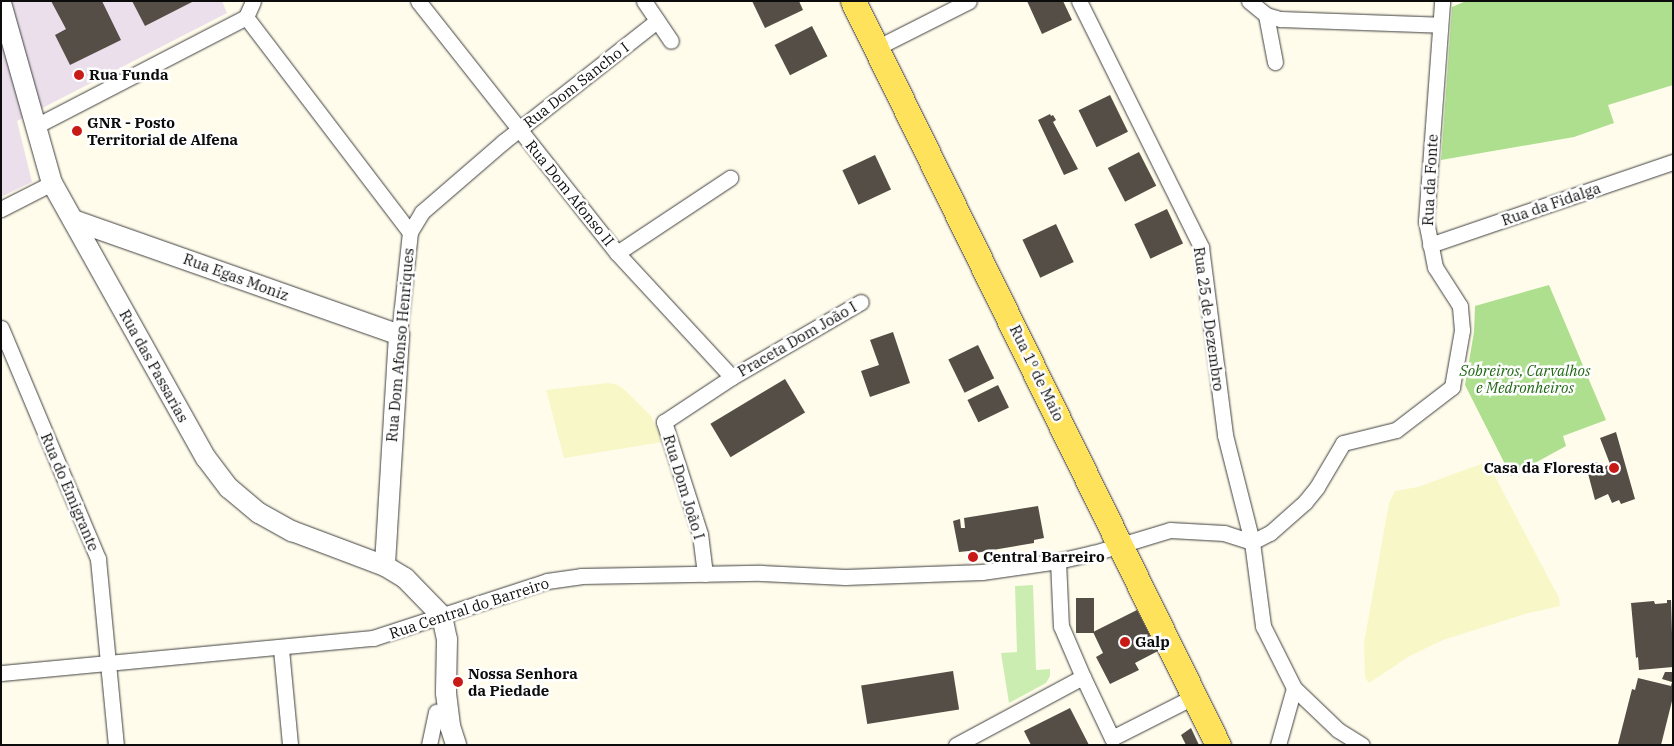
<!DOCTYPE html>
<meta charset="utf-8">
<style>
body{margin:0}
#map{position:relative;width:1674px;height:746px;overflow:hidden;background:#fffceb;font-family:"IBM Plex Serif",serif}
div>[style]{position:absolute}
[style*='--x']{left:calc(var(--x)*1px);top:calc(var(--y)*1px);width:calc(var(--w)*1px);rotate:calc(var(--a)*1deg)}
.industrial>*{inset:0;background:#ebdfec}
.farmland>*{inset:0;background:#f8f7c8}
.green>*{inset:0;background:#ccedb1}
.forest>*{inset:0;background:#addf8e}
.building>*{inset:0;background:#554e47;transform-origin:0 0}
.roads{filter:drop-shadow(0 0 1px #3f3f3f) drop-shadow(0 0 1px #3f3f3f)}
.minor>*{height:15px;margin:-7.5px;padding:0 7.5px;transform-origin:7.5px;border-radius:7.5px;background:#fff}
.tertiary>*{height:20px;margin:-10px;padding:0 10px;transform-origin:10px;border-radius:10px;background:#fff}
.primary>*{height:25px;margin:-12.5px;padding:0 12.5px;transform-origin:12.5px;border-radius:12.5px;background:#ffe25b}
.dots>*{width:14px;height:14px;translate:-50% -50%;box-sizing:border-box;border:2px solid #fff;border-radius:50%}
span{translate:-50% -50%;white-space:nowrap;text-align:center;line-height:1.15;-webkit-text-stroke:5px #fff;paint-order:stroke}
.poi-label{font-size:15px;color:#0c0c0c;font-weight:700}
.left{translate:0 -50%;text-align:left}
.right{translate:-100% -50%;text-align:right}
.street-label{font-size:15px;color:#0c0c0c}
.park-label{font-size:15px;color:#226917;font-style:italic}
.frame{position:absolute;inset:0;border:2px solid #0c0c0c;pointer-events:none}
</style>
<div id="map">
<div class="industrial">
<i style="clip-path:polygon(1px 1px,222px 1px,227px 13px,17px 121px,32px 182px,1px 197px)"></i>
</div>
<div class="farmland">
<i style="clip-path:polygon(608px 383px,618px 385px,627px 392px,651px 416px,663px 442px,564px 458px,546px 390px)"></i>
<i style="clip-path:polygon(1481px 464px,1489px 466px,1499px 484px,1559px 598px,1560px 606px,1525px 614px,1443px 640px,1408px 657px,1369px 683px,1365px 678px,1364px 643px,1389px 503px,1395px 491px,1418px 487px)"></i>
</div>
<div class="green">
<i style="clip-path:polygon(1033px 585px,1036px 670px,1050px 669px,1050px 676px,1046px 683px,1009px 703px,1001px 653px,1017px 652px,1015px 586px)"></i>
</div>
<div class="forest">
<i style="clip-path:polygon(1466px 1px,1673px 1px,1673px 85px,1608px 105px,1614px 123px,1574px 137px,1441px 160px,1452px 7px)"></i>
<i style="clip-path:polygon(1549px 285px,1606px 420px,1563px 436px,1566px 446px,1511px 476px,1465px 385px,1474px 332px,1475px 306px)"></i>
</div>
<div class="building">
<i style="clip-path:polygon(51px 1px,102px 1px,121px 40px,70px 65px,55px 35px,66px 29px)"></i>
<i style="clip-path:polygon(132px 1px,194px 1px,145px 26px)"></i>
<i style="clip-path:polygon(752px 1px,799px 1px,803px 10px,765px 28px)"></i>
<i style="clip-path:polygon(1027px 1px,1063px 1px,1072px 20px,1042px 34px)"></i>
<i style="left:812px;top:26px;width:34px;height:42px;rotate:63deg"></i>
<i style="left:1110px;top:95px;width:41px;height:35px;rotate:64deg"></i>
<i style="clip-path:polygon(1050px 114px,1051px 116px,1053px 115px,1056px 120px,1053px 122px,1078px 169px,1064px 175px,1038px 120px)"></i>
<i style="left:1139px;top:152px;width:38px;height:35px;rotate:63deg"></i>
<i style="left:875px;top:155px;width:38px;height:36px;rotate:65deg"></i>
<i style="left:1167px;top:209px;width:38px;height:36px;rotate:65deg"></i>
<i style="left:1056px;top:224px;width:42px;height:37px;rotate:65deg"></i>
<i style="clip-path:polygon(893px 332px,910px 383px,870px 397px,861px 371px,879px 365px,870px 340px)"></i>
<i style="left:978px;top:345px;width:37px;height:33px;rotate:64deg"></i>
<i style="left:785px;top:379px;width:39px;height:87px;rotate:59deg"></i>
<i style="left:998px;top:385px;width:25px;height:34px;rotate:64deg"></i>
<i style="clip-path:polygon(1616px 432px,1635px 499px,1621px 504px,1619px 500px,1612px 503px,1608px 494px,1595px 500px,1586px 466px,1597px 462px,1600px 469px,1610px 464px,1600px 438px)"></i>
<i style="clip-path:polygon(1038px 506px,1044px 538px,1034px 540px,1034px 543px,969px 554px,969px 551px,959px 552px,953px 521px,960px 519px,961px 528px,965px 528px,964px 518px)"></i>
<i style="left:1076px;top:598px;width:18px;height:35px"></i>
<i style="clip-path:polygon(1667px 600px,1671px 600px,1673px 667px,1639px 670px,1638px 657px,1636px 658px,1631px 603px,1654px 601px,1655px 604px,1667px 603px)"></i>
<i style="clip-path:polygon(1137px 610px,1158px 651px,1135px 663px,1139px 670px,1110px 684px,1096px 657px,1103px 653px,1093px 632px)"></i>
<i style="left:953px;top:671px;width:39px;height:93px;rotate:81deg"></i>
<i style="clip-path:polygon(1665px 672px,1673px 672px,1673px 697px,1661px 745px,1618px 744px,1632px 689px,1635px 690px,1638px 678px,1671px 686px,1672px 682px,1662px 679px)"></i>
<i style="clip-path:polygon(1070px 708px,1089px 745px,1031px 745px,1024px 731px)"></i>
<i style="clip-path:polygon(1191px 728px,1199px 745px,1186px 745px,1181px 735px)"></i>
</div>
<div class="roads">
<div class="minor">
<i style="--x:418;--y:1;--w:321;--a:51.7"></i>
<i style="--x:617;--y:253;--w:169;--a:47.2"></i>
<i style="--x:644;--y:1;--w:48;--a:56"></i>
<i style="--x:1079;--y:1;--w:275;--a:63.6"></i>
<i style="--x:1201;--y:247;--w:190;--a:82.7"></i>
<i style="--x:1225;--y:435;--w:110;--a:75.8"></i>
<i style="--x:1252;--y:542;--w:85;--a:82.5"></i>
<i style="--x:1263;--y:626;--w:69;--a:63.4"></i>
<i style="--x:1294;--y:688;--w:61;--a:43.7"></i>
<i style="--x:1338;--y:730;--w:28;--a:32"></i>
<i style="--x:1249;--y:1;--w:22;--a:39"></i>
<i style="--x:1266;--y:15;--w:15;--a:16"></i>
<i style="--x:1280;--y:19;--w:160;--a:2.1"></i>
<i style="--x:1266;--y:15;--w:48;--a:79.2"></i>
<i style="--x:246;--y:17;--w:270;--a:52.7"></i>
<i style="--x:410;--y:232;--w:104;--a:96.1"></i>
<i style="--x:246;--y:17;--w:17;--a:-66"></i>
<i style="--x:876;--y:48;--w:104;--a:-26.8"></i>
<i style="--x:36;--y:126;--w:237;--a:-27.4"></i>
<i style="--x:1;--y:209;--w:57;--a:-27"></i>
<i style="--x:410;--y:232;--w:23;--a:-59"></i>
<i style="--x:422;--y:212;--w:107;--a:-40.8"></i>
<i style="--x:503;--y:142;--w:196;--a:-38.2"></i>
<i style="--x:1430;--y:245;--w:257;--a:-18.9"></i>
<i style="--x:617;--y:253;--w:136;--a:-33.6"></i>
<i style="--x:1;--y:328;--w:251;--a:67.2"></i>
<i style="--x:98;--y:559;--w:187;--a:84.5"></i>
<i style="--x:1252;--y:542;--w:20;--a:-27"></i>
<i style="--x:1270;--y:533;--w:47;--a:-41.5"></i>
<i style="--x:1305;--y:502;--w:19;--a:-51"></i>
<i style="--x:1317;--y:487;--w:51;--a:-59.4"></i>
<i style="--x:1343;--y:443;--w:55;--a:-13.8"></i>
<i style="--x:1396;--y:430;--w:71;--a:-37.5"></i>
<i style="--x:1452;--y:387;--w:58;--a:-80"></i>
<i style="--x:1462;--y:330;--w:24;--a:-95"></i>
<i style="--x:1460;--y:306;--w:46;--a:-122.7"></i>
<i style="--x:1435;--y:267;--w:47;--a:-101.1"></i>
<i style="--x:1426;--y:221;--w:221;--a:-85.8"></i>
<i style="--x:1058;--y:561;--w:65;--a:87.4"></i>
<i style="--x:1061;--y:626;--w:56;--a:66.7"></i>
<i style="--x:1083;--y:677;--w:68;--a:64.6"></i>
<i style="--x:1112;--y:738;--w:93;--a:-26.8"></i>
<i style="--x:705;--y:574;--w:40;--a:-97.1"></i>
<i style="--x:700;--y:534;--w:118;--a:-107.8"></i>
<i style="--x:664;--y:422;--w:82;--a:-33.5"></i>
<i style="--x:732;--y:377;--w:149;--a:-30.2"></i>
<i style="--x:281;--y:649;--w:96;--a:84.6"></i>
<i style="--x:1;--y:673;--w:374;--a:-5.4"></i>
<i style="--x:373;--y:638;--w:183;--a:-18.1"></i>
<i style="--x:547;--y:581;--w:34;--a:-8"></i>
<i style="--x:581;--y:576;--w:180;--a:-1"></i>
<i style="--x:761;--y:573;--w:84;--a:2.7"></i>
<i style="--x:845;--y:577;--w:137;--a:-2.1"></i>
<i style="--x:982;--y:572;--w:77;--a:-8.2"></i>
<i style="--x:1058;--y:561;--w:37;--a:-13"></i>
<i style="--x:1094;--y:553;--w:79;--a:-16.8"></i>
<i style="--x:1170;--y:530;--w:54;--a:3.2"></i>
<i style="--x:1224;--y:533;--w:29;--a:18"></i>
<i style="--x:429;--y:745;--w:34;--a:-78"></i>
<i style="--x:956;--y:745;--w:144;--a:-28.2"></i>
<i style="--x:1278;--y:745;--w:59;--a:-74.3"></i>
</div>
<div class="tertiary">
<i style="--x:1;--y:3;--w:187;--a:74.2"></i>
<i style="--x:52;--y:183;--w:315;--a:60.8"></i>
<i style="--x:206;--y:458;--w:38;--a:53"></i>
<i style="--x:229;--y:488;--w:39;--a:40"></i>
<i style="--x:259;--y:513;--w:38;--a:29"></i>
<i style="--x:292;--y:531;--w:99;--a:20.6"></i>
<i style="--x:385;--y:566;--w:23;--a:31"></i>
<i style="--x:405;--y:578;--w:53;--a:45.8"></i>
<i style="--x:442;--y:616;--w:24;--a:78"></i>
<i style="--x:447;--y:639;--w:54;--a:91.1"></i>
<i style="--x:446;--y:693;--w:33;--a:83"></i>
<i style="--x:450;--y:726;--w:20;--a:72"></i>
<i style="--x:73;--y:220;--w:346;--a:19.4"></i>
<i style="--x:399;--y:335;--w:231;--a:93.5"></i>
</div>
<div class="primary">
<i style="--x:853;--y:1;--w:829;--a:63.87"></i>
</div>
</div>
<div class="dots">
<i style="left:79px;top:75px;background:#c81b17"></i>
<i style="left:77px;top:131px;background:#c81b17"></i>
<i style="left:1614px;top:468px;background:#c81b17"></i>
<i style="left:973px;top:557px;background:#c81b17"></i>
<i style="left:1125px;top:642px;background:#c81b17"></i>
<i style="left:458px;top:682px;background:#c81b17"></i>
</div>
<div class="poi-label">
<span class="left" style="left:89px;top:75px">Rua Funda</span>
<span class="left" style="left:87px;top:131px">GNR - Posto<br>Territorial de Alfena</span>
<span class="right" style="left:1604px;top:468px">Casa da Floresta</span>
<span class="left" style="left:983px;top:557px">Central Barreiro</span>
<span class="left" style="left:1135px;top:642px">Galp</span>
<span class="left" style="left:468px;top:682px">Nossa Senhora<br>da Piedade</span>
</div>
<div class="street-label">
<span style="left:576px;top:85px;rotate:-38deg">Rua Dom Sancho I</span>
<span style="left:1430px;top:180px;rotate:-87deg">Rua da Fonte</span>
<span style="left:570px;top:193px;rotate:51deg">Rua Dom Afonso II</span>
<span style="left:1551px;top:204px;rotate:-19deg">Rua da Fidalga</span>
<span style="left:236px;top:277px;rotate:20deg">Rua Egas Moniz</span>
<span style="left:1209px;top:319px;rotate:82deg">Rua 25 de Dezembro</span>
<span style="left:797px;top:339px;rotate:-30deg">Praceta Dom João I</span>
<span style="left:400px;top:345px;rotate:-85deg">Rua Dom Afonso Henriques</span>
<span style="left:154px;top:366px;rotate:61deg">Rua das Passarias</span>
<span style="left:1037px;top:373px;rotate:64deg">Rua 1º de Maio</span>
<span style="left:684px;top:487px;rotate:73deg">Rua Dom João I</span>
<span style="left:70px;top:492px;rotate:67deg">Rua do Emigrante</span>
<span style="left:469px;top:608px;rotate:-18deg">Rua Central do Barreiro</span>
</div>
<div class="park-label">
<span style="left:1525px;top:379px">Sobreiros, Carvalhos<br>e Medronheiros</span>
</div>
<div class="frame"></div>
</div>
